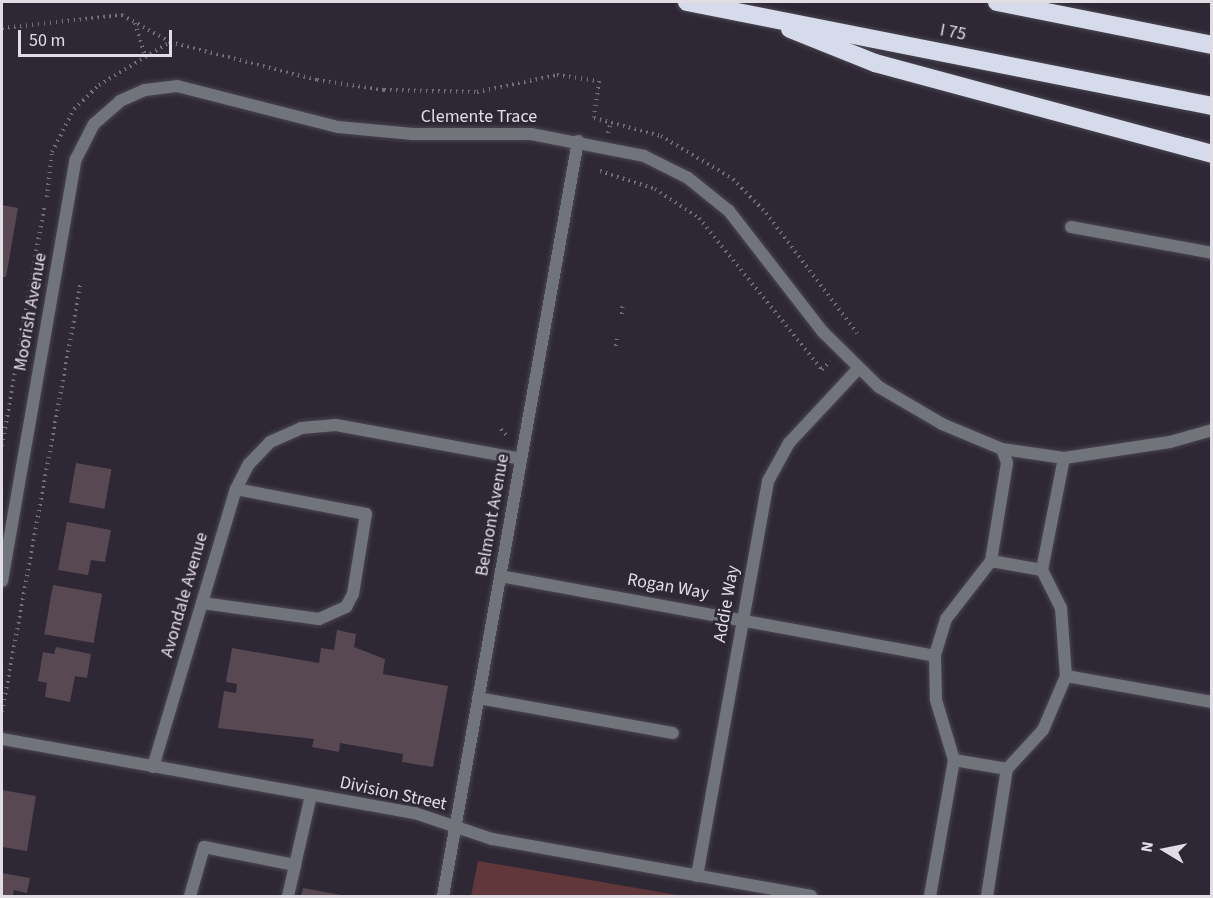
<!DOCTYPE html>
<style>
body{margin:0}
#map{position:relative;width:1213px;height:898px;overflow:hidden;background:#2e2835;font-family:"Source Sans 3",sans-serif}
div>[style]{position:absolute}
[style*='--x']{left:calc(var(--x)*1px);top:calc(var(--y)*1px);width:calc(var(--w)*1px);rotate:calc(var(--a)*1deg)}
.green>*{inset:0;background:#61373c}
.building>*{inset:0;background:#574852;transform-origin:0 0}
.path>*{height:4px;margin-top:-2px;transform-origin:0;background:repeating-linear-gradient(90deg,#736f7a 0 1.5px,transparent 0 6px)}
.roads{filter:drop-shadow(0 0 2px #4a4551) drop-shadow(0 0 2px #4a4551)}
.lane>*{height:12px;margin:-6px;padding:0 6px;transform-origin:6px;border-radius:6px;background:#72747b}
.street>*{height:12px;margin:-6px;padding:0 6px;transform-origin:6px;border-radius:6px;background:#72747b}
.highway>*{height:18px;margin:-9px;padding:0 9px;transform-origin:9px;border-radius:9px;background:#d6dbec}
span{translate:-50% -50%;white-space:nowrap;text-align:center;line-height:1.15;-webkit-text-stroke:5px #2e2835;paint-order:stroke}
.street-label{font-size:18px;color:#e0dde5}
.frame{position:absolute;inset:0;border:3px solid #e0dde5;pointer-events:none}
.north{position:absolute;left:1135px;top:820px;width:60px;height:60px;-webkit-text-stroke:4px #2e2835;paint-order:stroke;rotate:280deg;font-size:16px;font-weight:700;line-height:24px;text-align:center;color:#e0dde5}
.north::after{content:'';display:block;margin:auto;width:21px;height:27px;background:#e0dde5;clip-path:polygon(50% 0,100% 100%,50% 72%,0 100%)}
.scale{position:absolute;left:18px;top:30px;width:154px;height:27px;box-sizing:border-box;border:3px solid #e0dde5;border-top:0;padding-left:8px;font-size:18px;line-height:21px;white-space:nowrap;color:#e0dde5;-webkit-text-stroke:4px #2e2835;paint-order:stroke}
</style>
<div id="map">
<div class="green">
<i style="clip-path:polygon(478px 861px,683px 896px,471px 896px)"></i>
</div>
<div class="building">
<i style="clip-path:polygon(2px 205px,18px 208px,6px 277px,2px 277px)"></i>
<i style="left:76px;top:463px;width:36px;height:40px;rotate:10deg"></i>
<i style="clip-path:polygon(67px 522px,111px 530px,105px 562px,91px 560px,88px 575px,58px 570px)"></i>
<i style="left:53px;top:585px;width:50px;height:50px;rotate:10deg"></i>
<i style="clip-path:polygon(337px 630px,356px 634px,354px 647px,385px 659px,383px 674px,448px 686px,433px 767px,402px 762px,403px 754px,340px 743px,339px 752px,312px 747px,314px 739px,218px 728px,224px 691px,236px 693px,237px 684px,226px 682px,232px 648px,319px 663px,321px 648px,334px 650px)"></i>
<i style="clip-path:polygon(56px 647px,91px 654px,87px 678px,75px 676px,70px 702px,45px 697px,47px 683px,38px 681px,43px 652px,54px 654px)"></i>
<i style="clip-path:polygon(2px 790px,36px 796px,27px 851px,2px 847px)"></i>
<i style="clip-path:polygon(2px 873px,30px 878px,27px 893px,14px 890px,13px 896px,2px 896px)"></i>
<i style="clip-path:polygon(303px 888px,341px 895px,341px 896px,301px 896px)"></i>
</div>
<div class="path">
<i style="--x:135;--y:23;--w:34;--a:73"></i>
<i style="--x:2;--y:28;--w:121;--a:-6.2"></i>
<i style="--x:122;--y:15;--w:55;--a:29.4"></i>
<i style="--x:170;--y:42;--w:152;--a:14.5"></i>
<i style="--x:317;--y:80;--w:68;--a:8.5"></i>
<i style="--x:384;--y:90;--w:93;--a:1.2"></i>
<i style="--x:477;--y:92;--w:82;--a:-12"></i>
<i style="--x:557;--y:75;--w:42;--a:8.1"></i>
<i style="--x:599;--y:81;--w:37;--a:98"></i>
<i style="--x:594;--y:118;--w:69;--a:15"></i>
<i style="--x:661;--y:136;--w:84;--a:30.8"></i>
<i style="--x:733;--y:179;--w:47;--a:45.9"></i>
<i style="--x:766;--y:213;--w:151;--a:52.8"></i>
<i style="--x:608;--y:133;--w:12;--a:-76"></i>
<i style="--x:600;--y:171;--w:58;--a:18.1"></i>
<i style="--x:655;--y:189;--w:53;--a:33.4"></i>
<i style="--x:699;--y:218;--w:196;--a:51"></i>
<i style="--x:822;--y:370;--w:12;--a:-48"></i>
<i style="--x:47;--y:197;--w:45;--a:-83.7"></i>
<i style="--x:52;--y:152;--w:48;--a:-62.9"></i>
<i style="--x:74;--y:109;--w:35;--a:-44"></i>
<i style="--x:99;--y:85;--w:83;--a:-31.2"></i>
<i style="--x:622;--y:314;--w:11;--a:-85"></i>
<i style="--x:616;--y:346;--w:7;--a:-82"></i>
<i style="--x:501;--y:429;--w:8;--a:50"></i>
<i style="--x:2;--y:446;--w:243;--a:-80"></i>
<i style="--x:494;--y:480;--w:6;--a:-39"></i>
<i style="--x:2;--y:712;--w:436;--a:-79.6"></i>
</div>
<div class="roads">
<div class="lane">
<i style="--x:202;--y:603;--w:118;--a:7.8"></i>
<i style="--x:319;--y:619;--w:30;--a:-24"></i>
<i style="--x:346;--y:607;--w:15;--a:-62"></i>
<i style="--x:353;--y:594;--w:81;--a:-80.8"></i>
<i style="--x:366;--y:514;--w:132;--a:-169.1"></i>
<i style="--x:478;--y:698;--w:198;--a:10.2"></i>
<i style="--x:190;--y:896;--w:51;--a:-74.1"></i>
<i style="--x:204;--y:847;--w:93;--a:11.2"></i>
<i style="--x:295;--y:865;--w:72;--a:-77.1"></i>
<i style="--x:288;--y:896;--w:32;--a:-77"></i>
</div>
<div class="street">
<i style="--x:1071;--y:227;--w:143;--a:10.4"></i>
<i style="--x:1064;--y:458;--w:107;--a:-8.6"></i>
<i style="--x:1170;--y:442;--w:44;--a:-15.9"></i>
<i style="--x:991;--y:561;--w:52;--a:10"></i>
<i style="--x:1042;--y:570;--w:114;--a:-78.9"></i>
<i style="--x:1064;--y:458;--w:63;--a:-171.7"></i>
<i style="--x:500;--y:576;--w:442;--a:10.4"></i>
<i style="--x:2;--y:581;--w:428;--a:-80.1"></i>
<i style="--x:76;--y:159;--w:39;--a:-63"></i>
<i style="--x:94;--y:124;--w:35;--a:-41"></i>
<i style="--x:120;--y:101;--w:27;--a:-24"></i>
<i style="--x:145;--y:90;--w:32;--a:-7"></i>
<i style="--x:177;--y:86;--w:166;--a:14.3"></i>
<i style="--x:338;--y:127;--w:75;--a:5.3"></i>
<i style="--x:413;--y:134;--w:118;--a:0"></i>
<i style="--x:531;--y:134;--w:115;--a:11"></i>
<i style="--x:644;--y:156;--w:49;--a:26.6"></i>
<i style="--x:688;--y:178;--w:53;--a:38.8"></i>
<i style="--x:729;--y:211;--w:153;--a:52.2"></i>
<i style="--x:823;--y:332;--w:78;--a:44.5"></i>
<i style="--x:879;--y:387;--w:73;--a:30.4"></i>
<i style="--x:942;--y:424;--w:65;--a:22.6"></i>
<i style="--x:1002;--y:449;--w:15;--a:70"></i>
<i style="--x:1007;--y:463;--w:99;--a:99.3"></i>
<i style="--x:991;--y:561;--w:73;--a:127.8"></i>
<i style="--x:946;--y:619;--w:39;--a:107"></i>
<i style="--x:935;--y:656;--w:44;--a:88.7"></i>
<i style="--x:936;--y:700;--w:63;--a:73.3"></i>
<i style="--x:954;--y:760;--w:138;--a:100"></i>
<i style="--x:1066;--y:676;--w:148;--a:10.1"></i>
<i style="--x:2;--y:739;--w:420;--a:10.2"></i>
<i style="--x:415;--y:813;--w:81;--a:18.7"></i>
<i style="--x:492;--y:839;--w:324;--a:10.1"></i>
<i style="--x:954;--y:760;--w:54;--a:9.6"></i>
<i style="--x:153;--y:767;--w:290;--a:-73.4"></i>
<i style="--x:236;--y:489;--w:28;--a:-63"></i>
<i style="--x:249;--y:464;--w:30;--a:-46"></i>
<i style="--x:270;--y:442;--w:34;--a:-24"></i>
<i style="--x:301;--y:428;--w:35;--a:-5"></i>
<i style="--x:336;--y:425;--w:188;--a:10.4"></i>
<i style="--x:697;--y:876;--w:401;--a:-79.8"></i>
<i style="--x:768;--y:481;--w:43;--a:-61.1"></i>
<i style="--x:789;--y:443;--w:101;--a:-47"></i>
<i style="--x:443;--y:896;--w:767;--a:-79.86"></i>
<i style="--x:987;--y:896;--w:129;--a:-81.1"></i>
<i style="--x:1007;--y:769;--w:53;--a:-47.3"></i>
<i style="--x:1043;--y:730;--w:59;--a:-66.9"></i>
<i style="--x:1066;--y:676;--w:68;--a:-94.2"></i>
<i style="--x:1061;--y:608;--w:42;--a:-116.6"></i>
</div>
<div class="highway">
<i style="--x:687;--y:2;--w:535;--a:11.2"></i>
<i style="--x:997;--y:2;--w:219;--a:11.3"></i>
<i style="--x:790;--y:29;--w:92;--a:21.8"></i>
<i style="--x:875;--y:63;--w:349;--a:15.1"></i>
</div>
</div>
<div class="street-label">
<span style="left:953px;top:33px;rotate:11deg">I 75</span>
<span style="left:479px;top:117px">Clemente Trace</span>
<span style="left:31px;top:312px;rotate:-80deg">Moorish Avenue</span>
<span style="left:493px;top:515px;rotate:-80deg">Belmont Avenue</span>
<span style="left:668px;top:587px;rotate:10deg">Rogan Way</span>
<span style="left:185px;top:595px;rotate:-74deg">Avondale Avenue</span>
<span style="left:727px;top:604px;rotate:-80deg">Addie Way</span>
<span style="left:393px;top:794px;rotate:12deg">Division Street</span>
</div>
<div class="frame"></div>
<div class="north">N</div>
<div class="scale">50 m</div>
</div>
